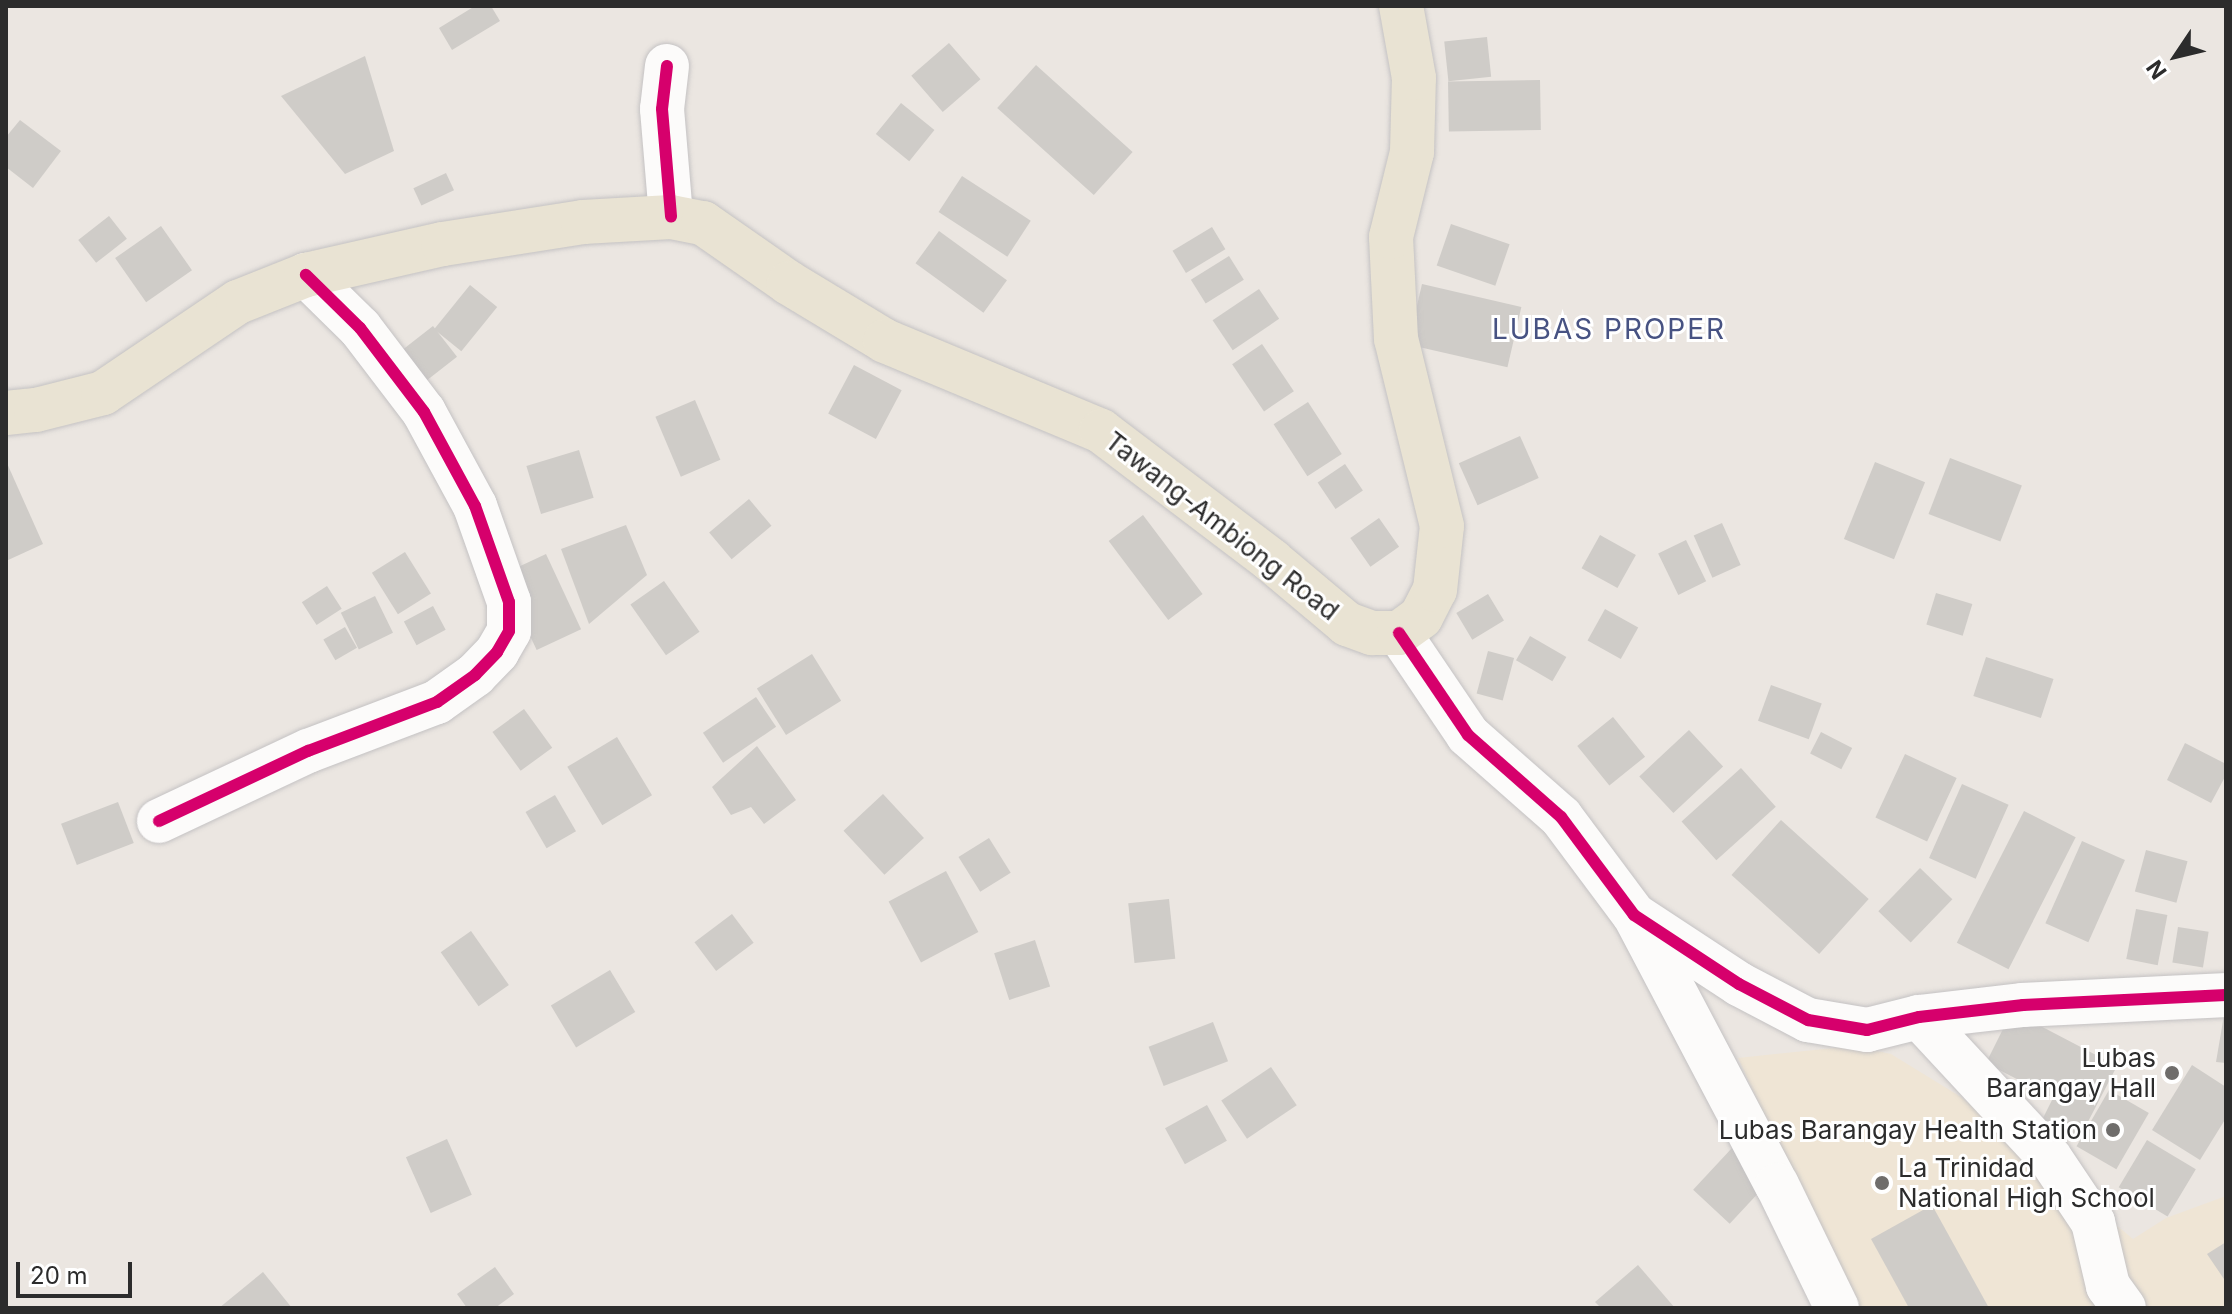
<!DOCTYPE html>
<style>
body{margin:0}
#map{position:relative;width:2232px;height:1314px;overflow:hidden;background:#ebe6e1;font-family:Inter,sans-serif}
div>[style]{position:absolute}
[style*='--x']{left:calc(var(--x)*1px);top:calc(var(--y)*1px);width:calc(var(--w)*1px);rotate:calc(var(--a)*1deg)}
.education>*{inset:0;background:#efe5d5}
.building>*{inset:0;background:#cfccc8;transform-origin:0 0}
.roads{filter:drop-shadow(0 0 2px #c4c2c3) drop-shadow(0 0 2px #c4c2c3)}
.minor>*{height:44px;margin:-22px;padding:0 22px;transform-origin:22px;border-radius:22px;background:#fcfbfa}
.major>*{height:44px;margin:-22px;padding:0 22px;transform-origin:22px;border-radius:22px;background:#e9e3d3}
.cycleway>*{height:12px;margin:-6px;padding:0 6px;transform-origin:6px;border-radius:6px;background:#d6006c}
.dots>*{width:22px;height:22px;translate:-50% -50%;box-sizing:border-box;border:4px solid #fff;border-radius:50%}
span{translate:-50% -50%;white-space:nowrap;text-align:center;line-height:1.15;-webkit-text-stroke:6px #fff;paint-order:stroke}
.street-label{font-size:26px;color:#2c2c2c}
.poi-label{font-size:26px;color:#2c2c2c}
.right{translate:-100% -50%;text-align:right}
.left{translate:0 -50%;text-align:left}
.neighbourhood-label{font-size:28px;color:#475282;letter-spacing:2px}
.frame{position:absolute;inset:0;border:8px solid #2c2c2c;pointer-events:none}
.north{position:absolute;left:2136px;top:16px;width:80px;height:80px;-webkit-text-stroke:6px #fff;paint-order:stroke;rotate:235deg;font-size:22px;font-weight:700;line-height:32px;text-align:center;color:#2c2c2c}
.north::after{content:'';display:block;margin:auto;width:28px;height:36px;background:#2c2c2c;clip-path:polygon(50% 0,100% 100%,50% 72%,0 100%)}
.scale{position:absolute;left:16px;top:1262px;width:116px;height:36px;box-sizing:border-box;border:4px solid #2c2c2c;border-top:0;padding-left:10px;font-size:24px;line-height:28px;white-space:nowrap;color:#2c2c2c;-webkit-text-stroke:6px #fff;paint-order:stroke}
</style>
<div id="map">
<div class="education">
<i style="clip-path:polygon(1853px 1046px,1891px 1054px,1961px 1097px,2133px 1239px,2166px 1218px,2226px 1196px,2226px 1308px,1852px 1308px,1738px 1058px)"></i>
</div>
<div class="building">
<i style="clip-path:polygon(475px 6px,491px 6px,500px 21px,452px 50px,439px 28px)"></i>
<i style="left:1487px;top:37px;width:40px;height:43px;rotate:84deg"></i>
<i style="left:949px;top:43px;width:48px;height:50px;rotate:49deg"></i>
<i style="clip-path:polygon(365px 56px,394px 151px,345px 174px,281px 96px)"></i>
<i style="left:1036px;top:65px;width:130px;height:58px;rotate:42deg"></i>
<i style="left:1540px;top:80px;width:50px;height:92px;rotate:89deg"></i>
<i style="left:901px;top:103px;width:43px;height:40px;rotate:39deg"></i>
<i style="clip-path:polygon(20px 120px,61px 151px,33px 188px,6px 167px,6px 137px)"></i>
<i style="left:446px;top:173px;width:19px;height:36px;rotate:65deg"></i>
<i style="left:962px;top:176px;width:82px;height:43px;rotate:33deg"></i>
<i style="left:109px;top:216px;width:29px;height:39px;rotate:52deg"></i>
<i style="left:1451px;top:224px;width:62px;height:44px;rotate:19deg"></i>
<i style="left:161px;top:226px;width:54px;height:56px;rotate:55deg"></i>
<i style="left:1212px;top:227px;width:26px;height:46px;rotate:59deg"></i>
<i style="left:939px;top:231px;width:84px;height:40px;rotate:36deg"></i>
<i style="left:1229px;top:256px;width:28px;height:45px;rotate:58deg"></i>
<i style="left:1422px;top:284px;width:102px;height:62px;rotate:13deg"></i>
<i style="left:470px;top:285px;width:35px;height:57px;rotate:39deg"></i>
<i style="left:1259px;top:289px;width:36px;height:56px;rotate:56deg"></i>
<i style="left:433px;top:326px;width:39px;height:52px;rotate:52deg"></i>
<i style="left:1262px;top:344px;width:57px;height:36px;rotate:56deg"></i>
<i style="left:854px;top:365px;width:54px;height:55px;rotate:28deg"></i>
<i style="left:695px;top:400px;width:65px;height:43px;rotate:67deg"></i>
<i style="left:1308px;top:402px;width:62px;height:41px;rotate:57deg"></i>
<i style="left:1520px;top:436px;width:46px;height:67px;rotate:66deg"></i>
<i style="left:579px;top:450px;width:50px;height:55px;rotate:73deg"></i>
<i style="left:1950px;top:458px;width:77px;height:60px;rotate:21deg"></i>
<i style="clip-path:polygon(6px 461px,43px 544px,6px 561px)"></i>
<i style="left:1875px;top:462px;width:54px;height:83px;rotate:22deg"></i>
<i style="left:1345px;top:464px;width:32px;height:33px;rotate:56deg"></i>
<i style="left:749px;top:499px;width:35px;height:52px;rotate:50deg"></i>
<i style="left:1143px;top:515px;width:99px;height:43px;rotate:53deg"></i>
<i style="left:1379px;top:518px;width:35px;height:35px;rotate:55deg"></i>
<i style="left:1722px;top:523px;width:46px;height:31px;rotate:66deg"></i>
<i style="clip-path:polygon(626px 525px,647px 575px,589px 624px,561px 549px)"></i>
<i style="left:1600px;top:535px;width:41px;height:38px;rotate:29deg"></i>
<i style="left:1686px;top:540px;width:46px;height:31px;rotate:64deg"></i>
<i style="left:405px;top:552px;width:49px;height:39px;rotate:58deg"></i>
<i style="left:546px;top:554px;width:83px;height:49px;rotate:65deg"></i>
<i style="left:664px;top:581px;width:62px;height:41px;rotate:55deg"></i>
<i style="left:327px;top:586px;width:27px;height:30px;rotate:57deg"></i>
<i style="left:1936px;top:593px;width:38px;height:33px;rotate:17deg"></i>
<i style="left:1488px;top:594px;width:31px;height:37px;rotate:59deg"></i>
<i style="left:375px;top:596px;width:41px;height:38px;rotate:64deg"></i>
<i style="left:433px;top:606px;width:27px;height:33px;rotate:62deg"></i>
<i style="left:1605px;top:609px;width:38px;height:36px;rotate:29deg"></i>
<i style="left:345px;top:627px;width:24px;height:25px;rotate:60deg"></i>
<i style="left:1530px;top:636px;width:42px;height:28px;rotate:30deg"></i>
<i style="left:1488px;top:651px;width:27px;height:44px;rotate:15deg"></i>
<i style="left:812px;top:654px;width:55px;height:65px;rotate:58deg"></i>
<i style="left:1986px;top:657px;width:71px;height:41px;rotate:18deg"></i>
<i style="left:1771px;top:685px;width:54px;height:38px;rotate:20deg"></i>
<i style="left:756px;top:697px;width:36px;height:64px;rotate:56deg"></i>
<i style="left:524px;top:709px;width:48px;height:39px;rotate:54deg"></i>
<i style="left:1613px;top:717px;width:51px;height:46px;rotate:51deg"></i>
<i style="left:1689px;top:730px;width:50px;height:68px;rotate:47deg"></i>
<i style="left:1821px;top:732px;width:35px;height:24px;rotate:27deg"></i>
<i style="left:617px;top:737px;width:68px;height:58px;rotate:59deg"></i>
<i style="clip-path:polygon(2185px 743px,2226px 764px,2226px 775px,2211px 803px,2167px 780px)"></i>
<i style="clip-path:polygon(757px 746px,796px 800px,764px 824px,751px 807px,731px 815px,712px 787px)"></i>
<i style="left:1905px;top:754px;width:57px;height:70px;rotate:25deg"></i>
<i style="left:1741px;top:768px;width:52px;height:80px;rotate:48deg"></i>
<i style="left:1962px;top:784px;width:51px;height:81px;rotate:24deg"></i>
<i style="left:883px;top:794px;width:60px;height:54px;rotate:47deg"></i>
<i style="left:555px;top:795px;width:42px;height:34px;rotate:60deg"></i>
<i style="left:118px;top:802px;width:44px;height:61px;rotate:69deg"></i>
<i style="left:2024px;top:811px;width:58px;height:148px;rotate:27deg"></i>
<i style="left:1781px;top:820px;width:118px;height:74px;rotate:42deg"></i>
<i style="left:989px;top:838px;width:41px;height:36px;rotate:58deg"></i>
<i style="left:2082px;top:841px;width:47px;height:90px;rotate:24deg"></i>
<i style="left:2146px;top:850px;width:43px;height:43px;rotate:15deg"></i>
<i style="left:1920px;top:868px;width:45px;height:60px;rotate:44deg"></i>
<i style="left:946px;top:871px;width:69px;height:65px;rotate:62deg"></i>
<i style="left:1169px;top:899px;width:60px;height:41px;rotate:84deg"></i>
<i style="left:2136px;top:909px;width:32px;height:51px;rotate:11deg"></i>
<i style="left:732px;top:914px;width:36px;height:47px;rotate:53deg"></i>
<i style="left:2178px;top:927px;width:31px;height:36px;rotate:9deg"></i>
<i style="left:471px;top:931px;width:66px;height:37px;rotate:55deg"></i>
<i style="left:1035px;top:940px;width:49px;height:43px;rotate:72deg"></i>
<i style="left:610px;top:970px;width:49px;height:69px;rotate:59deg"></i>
<i style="clip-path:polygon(2012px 1011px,2117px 1066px,2079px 1139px,2042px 1120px,2053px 1098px,1986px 1063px)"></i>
<i style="clip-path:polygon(2224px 1015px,2226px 1015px,2226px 1063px,2216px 1062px)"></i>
<i style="left:1213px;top:1022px;width:42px;height:69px;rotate:69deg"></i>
<i style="clip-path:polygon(2192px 1065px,2226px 1087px,2226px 1118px,2200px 1160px,2152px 1130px)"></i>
<i style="left:1271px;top:1067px;width:46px;height:60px;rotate:56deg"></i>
<i style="left:2109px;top:1090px;width:46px;height:65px;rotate:30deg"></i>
<i style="left:1207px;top:1105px;width:41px;height:48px;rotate:61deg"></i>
<i style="left:447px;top:1139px;width:61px;height:45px;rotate:66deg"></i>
<i style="left:2147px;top:1140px;width:57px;height:55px;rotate:31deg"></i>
<i style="left:1732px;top:1148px;width:50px;height:57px;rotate:43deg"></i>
<i style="clip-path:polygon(1932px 1205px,1989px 1308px,1909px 1308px,1871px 1239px)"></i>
<i style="clip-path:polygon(2226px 1242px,2226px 1282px,2207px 1254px)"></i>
<i style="clip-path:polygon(1638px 1265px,1675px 1308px,1601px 1308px,1595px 1302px)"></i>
<i style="clip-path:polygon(495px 1267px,514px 1294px,495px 1308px,467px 1308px,457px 1294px)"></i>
<i style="clip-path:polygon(263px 1272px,292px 1308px,219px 1308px)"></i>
</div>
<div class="roads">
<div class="minor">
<i style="--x:667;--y:66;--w:43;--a:96.6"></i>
<i style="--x:662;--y:109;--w:108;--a:85.2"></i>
<i style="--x:1399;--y:633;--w:123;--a:55.9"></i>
<i style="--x:1468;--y:735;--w:124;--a:41.4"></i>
<i style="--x:1561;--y:817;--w:122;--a:53.3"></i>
<i style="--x:1634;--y:915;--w:126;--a:33.3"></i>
<i style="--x:1739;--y:984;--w:78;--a:27.6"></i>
<i style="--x:1808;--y:1020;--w:60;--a:9.6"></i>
<i style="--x:1867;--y:1030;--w:54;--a:-14"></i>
<i style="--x:1919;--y:1017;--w:105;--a:-6.6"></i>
<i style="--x:2023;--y:1005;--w:203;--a:-2.8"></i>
<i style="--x:159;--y:821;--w:165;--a:-25.2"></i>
<i style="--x:308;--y:751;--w:138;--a:-20.8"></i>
<i style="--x:437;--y:702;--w:47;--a:-35.4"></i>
<i style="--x:475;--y:675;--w:32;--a:-46"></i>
<i style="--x:497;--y:652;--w:24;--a:-60"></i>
<i style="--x:509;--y:631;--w:29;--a:-90"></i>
<i style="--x:509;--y:602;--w:102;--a:-109.5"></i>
<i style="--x:475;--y:506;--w:107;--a:-118.5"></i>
<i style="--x:424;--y:412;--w:106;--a:-127.3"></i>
<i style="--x:360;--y:328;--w:76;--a:-135.5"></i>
<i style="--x:1637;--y:920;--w:300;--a:62.2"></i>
<i style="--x:1777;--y:1185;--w:137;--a:64"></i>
<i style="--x:1919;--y:1017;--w:192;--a:47.1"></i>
<i style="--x:2050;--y:1158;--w:77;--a:56.1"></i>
<i style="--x:2093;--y:1222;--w:66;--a:76.8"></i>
<i style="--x:2108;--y:1286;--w:27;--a:54"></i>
</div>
<div class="major">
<i style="--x:6;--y:413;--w:30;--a:-6"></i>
<i style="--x:36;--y:410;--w:69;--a:-14.2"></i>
<i style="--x:103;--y:393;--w:163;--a:-34"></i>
<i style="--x:238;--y:302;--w:73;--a:-21.7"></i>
<i style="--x:306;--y:275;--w:140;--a:-12.8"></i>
<i style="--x:443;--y:244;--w:142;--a:-8.9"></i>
<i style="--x:583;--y:222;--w:88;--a:-3.3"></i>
<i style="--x:671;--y:217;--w:33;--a:11"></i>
<i style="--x:703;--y:223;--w:105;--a:34.9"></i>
<i style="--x:789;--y:283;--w:112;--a:31.1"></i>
<i style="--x:885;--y:341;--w:234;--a:22.6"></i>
<i style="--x:1101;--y:431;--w:215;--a:37.2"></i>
<i style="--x:1272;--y:561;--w:98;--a:40"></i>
<i style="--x:1347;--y:624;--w:27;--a:20"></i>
<i style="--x:1372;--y:633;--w:27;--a:0"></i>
<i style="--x:1399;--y:633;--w:27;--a:-36"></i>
<i style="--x:1421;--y:617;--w:30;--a:-63"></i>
<i style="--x:1435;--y:590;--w:64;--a:-83.8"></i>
<i style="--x:1442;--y:526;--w:193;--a:-103.8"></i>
<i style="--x:1396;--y:339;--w:102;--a:-92.8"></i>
<i style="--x:1391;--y:237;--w:88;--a:-76.1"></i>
<i style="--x:1412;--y:152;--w:74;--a:-88.5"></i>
<i style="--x:1414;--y:78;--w:73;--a:-100.2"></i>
</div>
</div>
<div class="cycleway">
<i style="--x:667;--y:66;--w:43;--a:96.6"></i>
<i style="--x:662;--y:109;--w:108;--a:85.2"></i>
<i style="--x:1399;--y:633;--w:123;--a:55.9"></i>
<i style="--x:1468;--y:735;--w:124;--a:41.4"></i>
<i style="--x:1561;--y:817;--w:122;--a:53.3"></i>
<i style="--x:1634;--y:915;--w:126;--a:33.3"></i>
<i style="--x:1739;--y:984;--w:78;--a:27.6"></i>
<i style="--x:1808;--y:1020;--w:60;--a:9.6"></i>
<i style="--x:1867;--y:1030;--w:54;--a:-14"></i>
<i style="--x:1919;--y:1017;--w:105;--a:-6.6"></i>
<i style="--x:2023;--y:1005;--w:203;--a:-2.8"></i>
<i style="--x:159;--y:821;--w:165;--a:-25.2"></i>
<i style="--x:308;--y:751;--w:138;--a:-20.8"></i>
<i style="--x:437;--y:702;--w:47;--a:-35.4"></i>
<i style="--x:475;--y:675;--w:32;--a:-46"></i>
<i style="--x:497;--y:652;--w:24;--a:-60"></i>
<i style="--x:509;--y:631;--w:29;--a:-90"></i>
<i style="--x:509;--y:602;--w:102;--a:-109.5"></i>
<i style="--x:475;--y:506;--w:107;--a:-118.5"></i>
<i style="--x:424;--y:412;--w:106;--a:-127.3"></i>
<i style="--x:360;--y:328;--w:76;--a:-135.5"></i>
</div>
<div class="dots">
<i style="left:2172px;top:1073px;background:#6f6d6b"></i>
<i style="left:2113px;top:1130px;background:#6f6d6b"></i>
<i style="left:1882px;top:1183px;background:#6f6d6b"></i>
</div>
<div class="street-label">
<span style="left:1222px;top:526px;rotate:38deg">Tawang-Ambiong Road</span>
</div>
<div class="poi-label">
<span class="right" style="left:2156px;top:1073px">Lubas<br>Barangay Hall</span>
<span class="right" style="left:2097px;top:1130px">Lubas Barangay Health Station</span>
<span class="left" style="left:1898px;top:1183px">La Trinidad<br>National High School</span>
</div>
<div class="neighbourhood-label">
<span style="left:1609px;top:329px">LUBAS PROPER</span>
</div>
<div class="frame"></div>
<div class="north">N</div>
<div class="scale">20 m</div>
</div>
